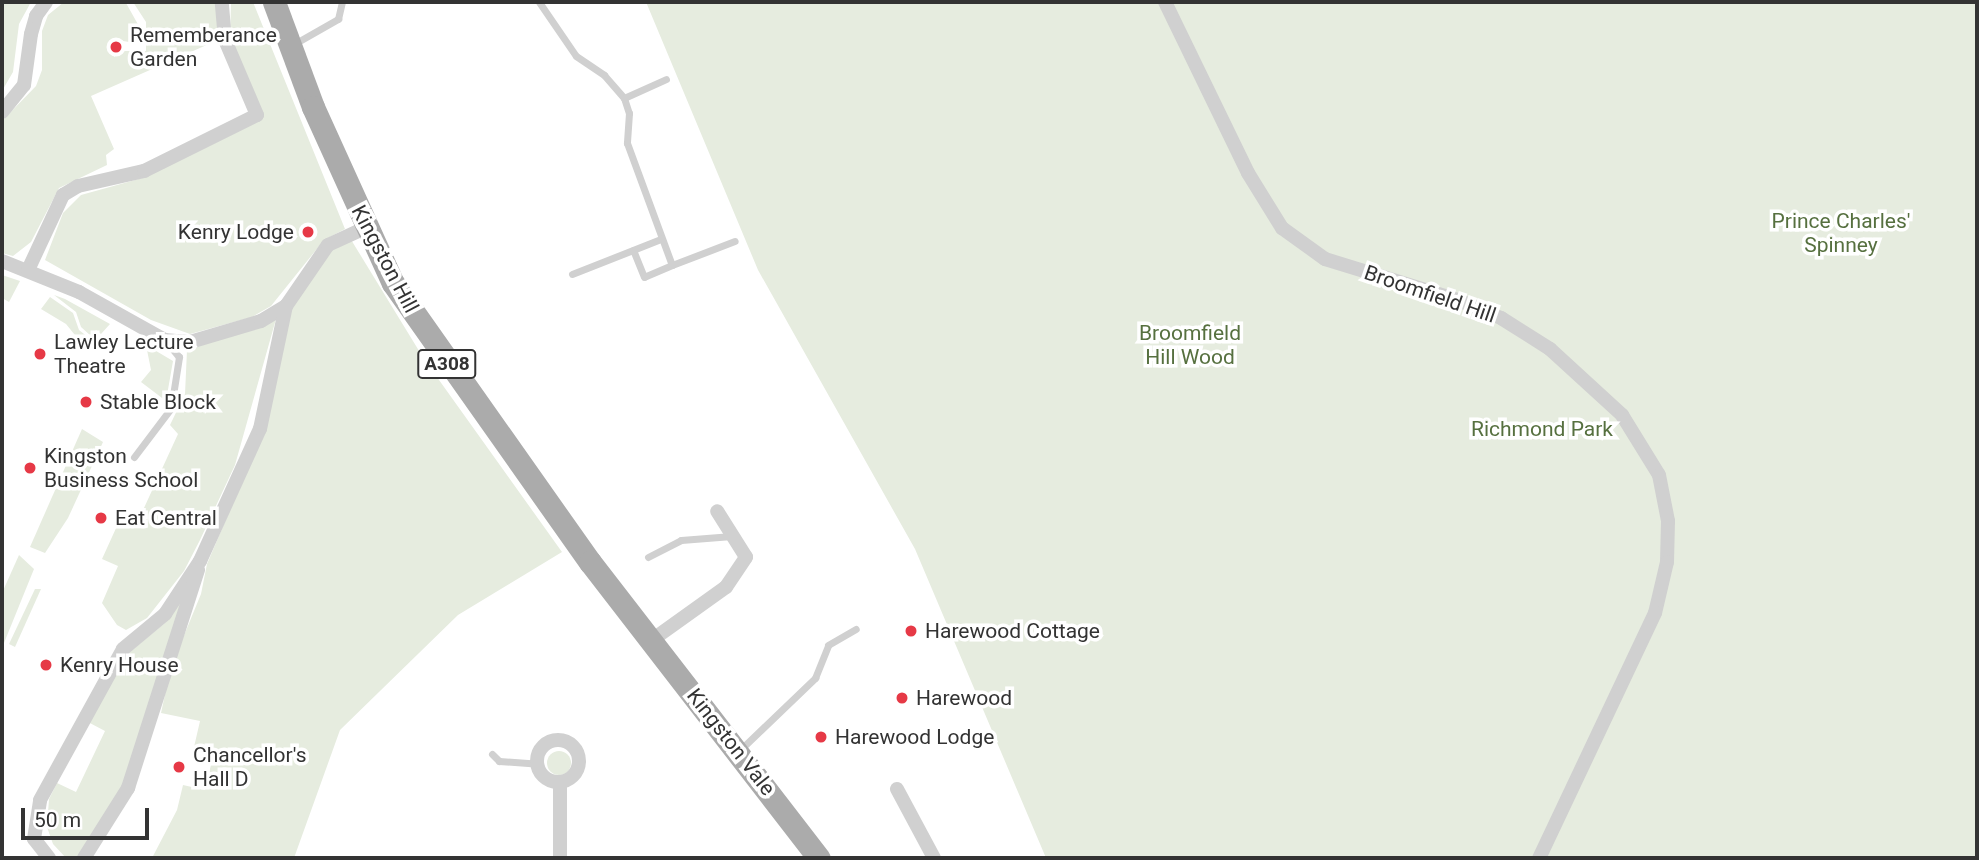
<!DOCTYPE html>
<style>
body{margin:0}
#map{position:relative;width:1979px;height:860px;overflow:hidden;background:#fff;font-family:Roboto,sans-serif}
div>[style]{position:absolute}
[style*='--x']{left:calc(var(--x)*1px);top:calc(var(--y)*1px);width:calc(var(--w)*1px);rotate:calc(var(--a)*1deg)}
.green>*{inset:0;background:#e6ecdf}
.round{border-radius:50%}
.lane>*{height:7px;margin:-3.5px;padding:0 3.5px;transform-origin:3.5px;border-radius:3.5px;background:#d0d0d0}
.street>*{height:14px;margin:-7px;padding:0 7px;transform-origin:7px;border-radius:7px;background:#d0d0d0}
.street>.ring{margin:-7px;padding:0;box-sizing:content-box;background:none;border:14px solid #d0d0d0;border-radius:50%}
.primary>*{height:23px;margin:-11.5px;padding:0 11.5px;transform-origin:11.5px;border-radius:11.5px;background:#ababab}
.dots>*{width:19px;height:19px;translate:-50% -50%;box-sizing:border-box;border:4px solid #fff;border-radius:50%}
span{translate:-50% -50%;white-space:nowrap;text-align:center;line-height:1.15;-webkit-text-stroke:7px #fff;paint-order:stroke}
.shield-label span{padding:2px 5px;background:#fff;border:2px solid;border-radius:5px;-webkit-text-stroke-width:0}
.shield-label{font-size:19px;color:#333;font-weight:700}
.poi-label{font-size:21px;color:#333}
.left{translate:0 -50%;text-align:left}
.right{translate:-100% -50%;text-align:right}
.park-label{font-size:21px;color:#56703f}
.street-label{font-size:21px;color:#333}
.frame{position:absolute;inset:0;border:4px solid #333;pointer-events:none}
.scale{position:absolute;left:21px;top:808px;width:128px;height:32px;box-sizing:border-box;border:4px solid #333;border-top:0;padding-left:9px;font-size:21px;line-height:24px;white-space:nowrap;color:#333;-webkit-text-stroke:5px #fff;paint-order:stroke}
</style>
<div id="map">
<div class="green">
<i style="clip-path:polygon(2px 2px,31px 2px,19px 24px,13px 72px,2px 91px)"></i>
<i style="clip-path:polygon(64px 2px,126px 3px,140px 28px,141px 44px,111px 39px,114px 57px,122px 51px,146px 51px,146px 22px,133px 2px,218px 2px,218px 40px,91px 96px,114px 149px,106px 155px,107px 165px,59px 188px,31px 242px,13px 256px,2px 253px,2px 121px,36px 86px,42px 70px,42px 31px,48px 15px)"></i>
<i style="clip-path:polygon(231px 2px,253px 2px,345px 229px,324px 240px,271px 306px,252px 317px,190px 334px,151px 320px,45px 260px,63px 213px,81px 195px,146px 177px,260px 120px,230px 44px)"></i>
<i style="clip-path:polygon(646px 2px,1977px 2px,1977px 858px,1046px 858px,915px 549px,758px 270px)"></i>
<i style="clip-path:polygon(350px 238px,424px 359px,562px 552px,458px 615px,340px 730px,294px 858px,152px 858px,177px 810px,183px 785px,205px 790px,214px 752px,194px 747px,200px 721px,161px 713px,171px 667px,201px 594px,207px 564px,265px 428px,290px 311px,331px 250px)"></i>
<i style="clip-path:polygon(2px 275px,20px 281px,9px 302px,2px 298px)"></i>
<i style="clip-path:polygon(54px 295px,65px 299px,110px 324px,101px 334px,96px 330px,91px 336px,81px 327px,76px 312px)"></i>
<i style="clip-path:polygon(50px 297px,73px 313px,79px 330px,89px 338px,83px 345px,66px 324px,41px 309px)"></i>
<i style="clip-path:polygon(276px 319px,235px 465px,200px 540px,184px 571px,147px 618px,126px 630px,117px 625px,102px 603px,118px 566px,102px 559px,122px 515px,138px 521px,178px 434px,170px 425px,185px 394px,187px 350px)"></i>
<i style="clip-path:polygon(146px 345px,173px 361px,166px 401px,141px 382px,151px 370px)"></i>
<i style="clip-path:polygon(82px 429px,103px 442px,68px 518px,45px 553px,30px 547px)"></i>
<i style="clip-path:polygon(19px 555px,34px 569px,4px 643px,2px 593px)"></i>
<i style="clip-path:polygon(35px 589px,41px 589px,15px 647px,9px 644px)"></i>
<i style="clip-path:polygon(184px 597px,126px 780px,77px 858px,66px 858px,53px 844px,47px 827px,49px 799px,57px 783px,76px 792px,105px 731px,86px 721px,125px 656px,165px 623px)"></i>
<i class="round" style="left:547px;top:751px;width:24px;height:24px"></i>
</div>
<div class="lane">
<i style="--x:539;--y:2;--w:65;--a:55.6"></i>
<i style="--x:576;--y:56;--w:34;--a:34"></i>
<i style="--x:604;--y:75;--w:30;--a:49"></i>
<i style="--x:624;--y:98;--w:16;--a:72"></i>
<i style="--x:629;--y:113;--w:30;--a:94"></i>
<i style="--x:627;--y:143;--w:130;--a:69.8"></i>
<i style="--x:672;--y:265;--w:30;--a:157"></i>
<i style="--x:644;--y:277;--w:29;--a:-112"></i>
<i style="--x:294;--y:44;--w:51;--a:-29.6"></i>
<i style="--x:338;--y:19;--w:17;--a:-77"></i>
<i style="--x:624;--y:98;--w:46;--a:-24.3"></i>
<i style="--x:672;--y:265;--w:67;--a:-20.9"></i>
<i style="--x:572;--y:274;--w:96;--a:-21.5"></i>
<i style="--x:134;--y:457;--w:61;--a:-52.9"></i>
<i style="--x:171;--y:408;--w:52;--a:-81.1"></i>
<i style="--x:179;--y:357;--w:21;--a:-129"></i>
<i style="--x:648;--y:557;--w:37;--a:-27"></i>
<i style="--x:681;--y:540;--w:51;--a:-4.5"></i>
<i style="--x:741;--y:749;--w:103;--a:-43.8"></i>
<i style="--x:815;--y:678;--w:35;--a:-68"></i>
<i style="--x:828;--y:645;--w:32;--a:-30"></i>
<i style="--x:492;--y:754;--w:10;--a:45"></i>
<i style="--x:499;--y:761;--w:39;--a:4"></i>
</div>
<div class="street">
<i style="--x:1165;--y:2;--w:190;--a:64.1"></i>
<i style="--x:1248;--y:173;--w:65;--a:58.3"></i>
<i style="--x:1282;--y:228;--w:53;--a:35.8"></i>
<i style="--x:1325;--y:259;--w:139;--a:17.1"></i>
<i style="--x:1458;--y:300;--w:47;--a:22.7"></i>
<i style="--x:1501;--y:318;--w:58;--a:32.3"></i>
<i style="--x:1550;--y:349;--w:98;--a:42.5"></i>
<i style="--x:1622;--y:415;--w:70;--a:58.3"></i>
<i style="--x:1659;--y:475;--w:47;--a:78.9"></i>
<i style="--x:1668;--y:521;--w:41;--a:91.4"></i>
<i style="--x:1667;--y:562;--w:52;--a:103.2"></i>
<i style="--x:1655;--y:613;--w:271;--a:115.3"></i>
<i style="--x:2;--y:112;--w:35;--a:-51"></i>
<i style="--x:24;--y:85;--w:51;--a:-82.2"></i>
<i style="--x:31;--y:34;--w:19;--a:-74"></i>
<i style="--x:36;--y:16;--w:17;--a:-54"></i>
<i style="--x:2;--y:261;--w:83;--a:21.9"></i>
<i style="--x:79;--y:292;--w:98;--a:29.2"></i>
<i style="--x:165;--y:340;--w:25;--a:5"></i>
<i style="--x:190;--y:342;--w:74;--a:-16.5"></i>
<i style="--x:261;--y:321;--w:29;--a:-31"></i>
<i style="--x:286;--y:306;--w:74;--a:-55.5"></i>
<i style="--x:328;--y:245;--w:41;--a:-24.7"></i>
<i style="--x:28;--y:270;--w:83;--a:-65"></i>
<i style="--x:63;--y:195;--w:17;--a:-31"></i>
<i style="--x:78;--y:186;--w:68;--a:-12.8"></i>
<i style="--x:144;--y:171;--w:126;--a:-26.4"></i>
<i style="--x:257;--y:115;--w:82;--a:-113.1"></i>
<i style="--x:225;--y:40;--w:38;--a:-95"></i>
<i style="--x:652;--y:640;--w:91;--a:-35.6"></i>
<i style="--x:726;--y:587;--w:36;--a:-56"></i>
<i style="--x:746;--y:557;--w:54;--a:-122.2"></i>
<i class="ring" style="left:537px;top:740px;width:28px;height:28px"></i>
<i style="--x:560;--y:782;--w:76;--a:90"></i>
<i style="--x:897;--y:789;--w:78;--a:61.8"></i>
<i style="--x:49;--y:858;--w:24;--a:-128"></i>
<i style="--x:34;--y:839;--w:39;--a:-81"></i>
<i style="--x:40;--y:800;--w:172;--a:-61.2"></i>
<i style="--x:123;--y:649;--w:55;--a:-39.8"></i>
<i style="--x:165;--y:614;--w:64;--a:-56.6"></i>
<i style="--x:200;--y:561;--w:145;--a:-65.6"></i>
<i style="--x:260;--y:429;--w:126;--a:-78.1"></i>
<i style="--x:84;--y:858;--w:83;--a:-57.8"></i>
<i style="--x:128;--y:788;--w:229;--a:-72.2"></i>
</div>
<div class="primary">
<i style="--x:274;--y:2;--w:112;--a:69.6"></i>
<i style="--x:313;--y:107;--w:193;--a:65.6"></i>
<i style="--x:393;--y:283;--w:342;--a:54.8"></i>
<i style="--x:590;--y:562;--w:374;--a:52.3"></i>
</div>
<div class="dots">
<i style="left:116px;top:47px;background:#e63946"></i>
<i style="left:308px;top:232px;background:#e63946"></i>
<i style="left:40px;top:354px;background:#e63946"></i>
<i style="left:86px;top:402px;background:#e63946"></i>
<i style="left:30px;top:468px;background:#e63946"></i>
<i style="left:101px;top:518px;background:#e63946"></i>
<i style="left:911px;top:631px;background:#e63946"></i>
<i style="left:46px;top:665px;background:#e63946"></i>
<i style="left:902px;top:698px;background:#e63946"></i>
<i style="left:821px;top:737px;background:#e63946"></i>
<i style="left:179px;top:767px;background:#e63946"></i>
</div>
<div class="shield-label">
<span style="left:447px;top:364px">A308</span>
</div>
<div class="poi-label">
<span class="left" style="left:130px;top:47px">Rememberance<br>Garden</span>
<span class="right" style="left:294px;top:232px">Kenry Lodge</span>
<span class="left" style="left:54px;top:354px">Lawley Lecture<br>Theatre</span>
<span class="left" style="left:100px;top:402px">Stable Block</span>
<span class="left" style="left:44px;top:468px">Kingston<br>Business School</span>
<span class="left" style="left:115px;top:518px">Eat Central</span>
<span class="left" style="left:925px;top:631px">Harewood Cottage</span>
<span class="left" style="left:60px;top:665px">Kenry House</span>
<span class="left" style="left:916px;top:698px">Harewood</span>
<span class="left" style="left:835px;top:737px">Harewood Lodge</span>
<span class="left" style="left:193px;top:767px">Chancellor's<br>Hall D</span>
</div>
<div class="park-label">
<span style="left:1841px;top:233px">Prince Charles'<br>Spinney</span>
<span style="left:1190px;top:345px">Broomfield<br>Hill Wood</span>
<span style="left:1542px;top:429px">Richmond Park</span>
</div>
<div class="street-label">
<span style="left:385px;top:259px;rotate:62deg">Kingston Hill</span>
<span style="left:1430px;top:294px;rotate:19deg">Broomfield Hill</span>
<span style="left:731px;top:742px;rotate:52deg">Kingston Vale</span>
</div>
<div class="frame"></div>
<div class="scale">50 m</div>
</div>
